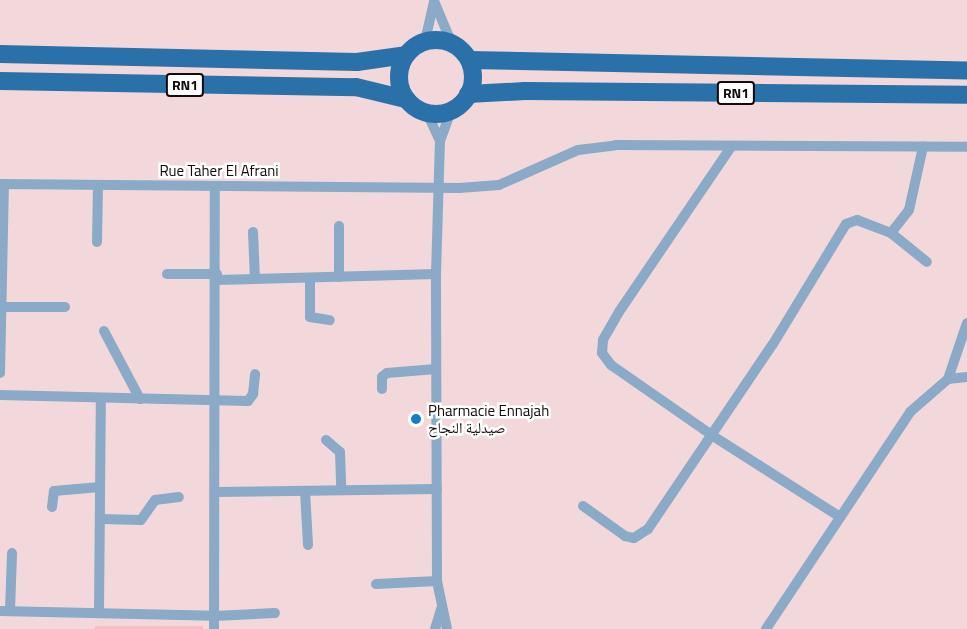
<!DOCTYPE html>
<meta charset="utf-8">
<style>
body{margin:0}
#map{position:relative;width:967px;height:629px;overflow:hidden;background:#f2d8db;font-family:"Titillium Web","Noto Naskh Arabic",sans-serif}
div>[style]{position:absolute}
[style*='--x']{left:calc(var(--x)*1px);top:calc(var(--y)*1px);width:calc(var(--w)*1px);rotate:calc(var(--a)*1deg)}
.green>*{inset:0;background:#fabdc5;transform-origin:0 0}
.minor>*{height:10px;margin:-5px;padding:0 5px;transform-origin:5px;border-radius:5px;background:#8aaac7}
.trunk>*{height:18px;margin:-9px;padding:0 9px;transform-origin:9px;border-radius:9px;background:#2a71aa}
.trunk>.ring{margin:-9px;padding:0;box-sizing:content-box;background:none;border:18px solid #2a71aa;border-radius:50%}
.dots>*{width:16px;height:16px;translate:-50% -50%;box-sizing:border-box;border:3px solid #fff;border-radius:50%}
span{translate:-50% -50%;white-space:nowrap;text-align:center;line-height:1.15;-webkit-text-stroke:5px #fff;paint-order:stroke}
.shield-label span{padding:2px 4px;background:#fff;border:2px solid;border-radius:4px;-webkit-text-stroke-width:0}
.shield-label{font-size:14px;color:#120a0b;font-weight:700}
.street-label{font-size:15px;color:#120a0b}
.poi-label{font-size:15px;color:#120a0b}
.left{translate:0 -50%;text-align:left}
</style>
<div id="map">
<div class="green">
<i style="left:95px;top:626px;width:108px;height:3px"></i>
</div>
<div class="minor">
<i style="--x:434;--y:1;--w:47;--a:67.3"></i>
<i style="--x:425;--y:41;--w:39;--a:-77"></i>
<i style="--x:427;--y:113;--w:31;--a:65"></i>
<i style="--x:731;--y:147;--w:199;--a:124.2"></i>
<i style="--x:619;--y:312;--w:32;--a:120"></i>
<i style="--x:603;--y:340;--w:13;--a:94"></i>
<i style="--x:602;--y:353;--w:15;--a:53"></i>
<i style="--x:611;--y:365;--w:124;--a:34.8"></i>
<i style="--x:713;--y:436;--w:151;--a:32.5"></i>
<i style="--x:0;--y:184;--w:459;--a:0.5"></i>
<i style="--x:459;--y:188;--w:40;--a:-4.3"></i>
<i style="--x:499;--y:185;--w:86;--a:-23.9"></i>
<i style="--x:578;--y:150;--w:38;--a:-7"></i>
<i style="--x:616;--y:145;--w:351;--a:0.3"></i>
<i style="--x:253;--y:232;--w:47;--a:87.6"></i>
<i style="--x:891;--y:233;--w:29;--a:-52"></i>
<i style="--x:909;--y:210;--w:65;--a:-77.5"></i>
<i style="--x:97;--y:242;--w:57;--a:-89"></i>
<i style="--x:167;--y:274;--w:50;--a:0"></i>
<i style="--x:339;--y:277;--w:51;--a:-90"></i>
<i style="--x:310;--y:278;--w:39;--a:90"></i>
<i style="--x:310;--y:317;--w:20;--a:9"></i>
<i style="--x:217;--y:280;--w:219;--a:-1.6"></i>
<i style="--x:3;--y:307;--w:62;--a:0"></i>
<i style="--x:104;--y:331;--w:77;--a:62.1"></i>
<i style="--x:0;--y:373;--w:189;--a:-88.8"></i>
<i style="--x:948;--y:379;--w:59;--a:-71.3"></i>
<i style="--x:382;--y:389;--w:12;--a:-90"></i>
<i style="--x:382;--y:377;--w:6;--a:-39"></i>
<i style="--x:387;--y:373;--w:49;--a:-4.7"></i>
<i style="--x:0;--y:395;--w:248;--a:1.4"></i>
<i style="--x:248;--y:401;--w:9;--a:-54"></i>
<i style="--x:253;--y:394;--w:20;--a:-84"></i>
<i style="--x:326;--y:440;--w:18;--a:41"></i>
<i style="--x:340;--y:452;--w:37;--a:88"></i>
<i style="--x:305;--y:491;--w:54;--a:86.8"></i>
<i style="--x:215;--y:492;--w:222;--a:-0.8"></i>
<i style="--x:583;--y:506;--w:52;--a:35.5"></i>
<i style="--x:625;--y:536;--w:9;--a:13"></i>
<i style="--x:634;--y:538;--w:17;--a:-33"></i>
<i style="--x:648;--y:529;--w:223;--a:-56"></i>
<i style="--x:773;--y:344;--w:140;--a:-58.7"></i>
<i style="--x:846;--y:224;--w:12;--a:-20"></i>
<i style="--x:857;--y:220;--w:36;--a:21"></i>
<i style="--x:891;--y:233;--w:46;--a:38.9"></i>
<i style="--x:52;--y:507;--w:16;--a:-83"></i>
<i style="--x:54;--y:491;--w:46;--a:-5"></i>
<i style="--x:100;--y:519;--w:41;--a:1.4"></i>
<i style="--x:141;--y:520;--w:24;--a:-55"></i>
<i style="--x:155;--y:500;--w:24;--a:-7"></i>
<i style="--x:376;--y:584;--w:61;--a:-2.8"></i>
<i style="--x:0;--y:611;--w:214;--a:1.3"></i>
<i style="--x:214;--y:616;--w:61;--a:-2.8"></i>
<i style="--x:10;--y:611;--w:58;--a:-88"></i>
<i style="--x:99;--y:611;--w:213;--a:-89.5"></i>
<i style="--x:214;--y:629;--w:443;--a:-89.9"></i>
<i style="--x:435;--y:629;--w:21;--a:-73"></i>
<i style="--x:447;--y:629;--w:49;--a:-101.8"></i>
<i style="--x:437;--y:581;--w:307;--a:-90.2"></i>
<i style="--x:436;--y:274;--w:133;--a:-88.3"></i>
<i style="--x:440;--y:141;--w:32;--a:-70"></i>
<i style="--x:766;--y:629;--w:260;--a:-56.4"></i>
<i style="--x:910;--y:412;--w:50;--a:-41"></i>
<i style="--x:948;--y:379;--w:19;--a:-6"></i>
</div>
<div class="trunk">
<i class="ring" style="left:399px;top:40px;width:56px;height:56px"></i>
<i style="--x:0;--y:54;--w:357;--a:1.3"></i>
<i style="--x:357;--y:62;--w:49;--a:-8.1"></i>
<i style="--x:469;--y:60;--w:498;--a:1.2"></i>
<i style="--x:0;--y:81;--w:356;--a:1"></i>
<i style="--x:356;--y:87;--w:51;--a:13.5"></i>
<i style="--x:468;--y:94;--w:57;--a:-3"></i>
<i style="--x:525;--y:91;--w:442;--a:0.5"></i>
</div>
<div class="dots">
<i style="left:416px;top:419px;background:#137ec9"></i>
</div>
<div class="shield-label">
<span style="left:185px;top:85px">RN1</span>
<span style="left:736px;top:93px">RN1</span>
</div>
<div class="street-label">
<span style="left:219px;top:171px">Rue Taher El Afrani</span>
</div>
<div class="poi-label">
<span class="left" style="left:428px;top:419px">Pharmacie Ennajah<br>صيدلية النجاح</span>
</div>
</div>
